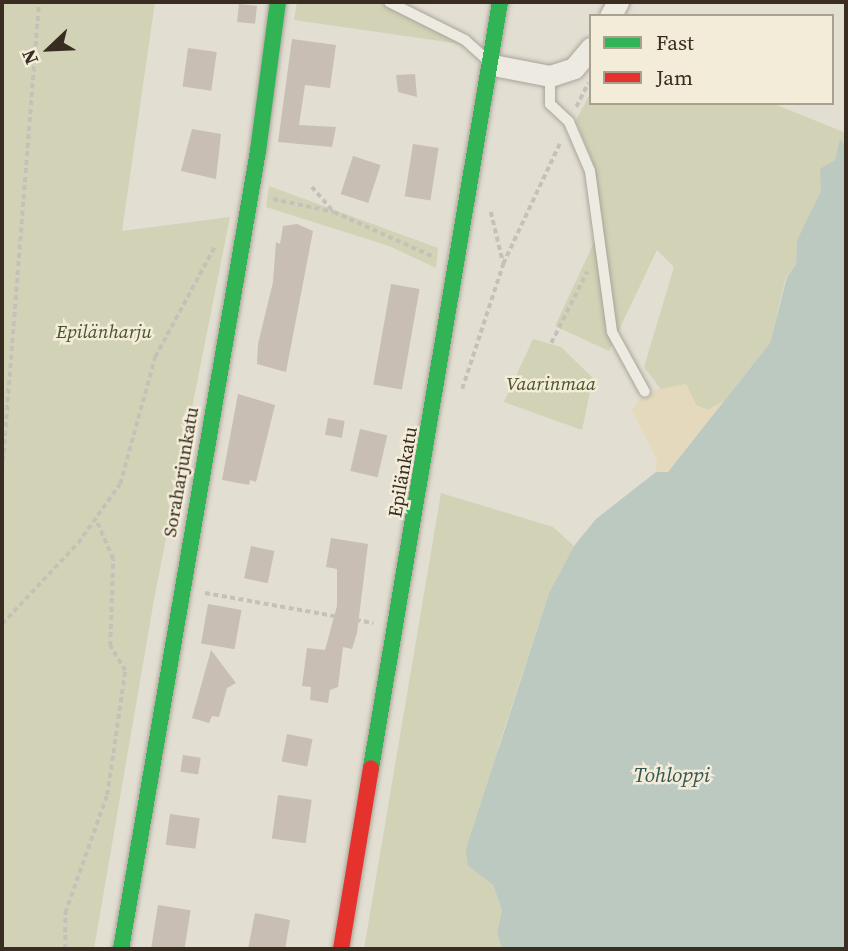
<!DOCTYPE html>
<meta charset="utf-8">
<style>
body{margin:0}
#map{position:relative;width:848px;height:951px;overflow:hidden;background:#e3ded2;font-family:"Source Serif 4",serif}
div>[style]{position:absolute}
[style*='--x']{left:calc(var(--x)*1px);top:calc(var(--y)*1px);width:calc(var(--w)*1px);rotate:calc(var(--a)*1deg)}
.green>*{inset:0;background:#d2d2b6}
.sand>*{inset:0;background:#e4d9bc}
.water>*{inset:0;background:#bbc9c1}
.building>*{inset:0;background:#c8beb3;transform-origin:0 0}
.path>*{height:3.5px;margin-top:-1.75px;transform-origin:0;background:repeating-linear-gradient(90deg,#c5c1b9 0 5px,transparent 0 8.5px)}
.roads{filter:drop-shadow(0 0 2px #a9a49a) drop-shadow(0 0 2px #a9a49a)}
.lane>*{height:10px;margin:-5px;padding:0 5px;transform-origin:5px;border-radius:5px;background:#edeae2}
.street>*{height:21px;margin:-10.5px;padding:0 10.5px;transform-origin:10.5px;border-radius:10.5px;background:#edeae2}
.fast>*{height:16px;margin:-8px;padding:0 8px;transform-origin:8px;border-radius:8px;background:#30b455}
.jam>*{height:16px;margin:-8px;padding:0 8px;transform-origin:8px;border-radius:8px;background:#e5322d}
span{translate:-50% -50%;white-space:nowrap;text-align:center;line-height:1.15;-webkit-text-stroke:5px #f3ecd9;paint-order:stroke}
.park-label{font-size:19px;color:#49532a;font-style:italic}
.street-label{font-size:19px;color:#392d22}
.water-label{font-size:21px;color:#335755;font-style:italic}
.frame{position:absolute;inset:0;border:4px solid #392d22;pointer-events:none}
.legend{position:absolute;left:589px;top:14px;width:245px;height:91px;box-sizing:border-box;background:#f3ecd9;border:2px solid #a9a090;margin:0;padding:9px 12px;list-style:none;font-size:21px;color:#392d22}
.legend li{display:flex;align-items:center;gap:14px;height:35px}
.legend b{width:35px;border:2px solid #a9a090}
.north{position:absolute;left:14px;top:14px;width:70px;height:70px;-webkit-text-stroke:5px #f3ecd9;paint-order:stroke;rotate:247deg;font-size:19px;font-weight:700;line-height:28px;text-align:center;color:#392d22}
.north::after{content:'';display:block;margin:auto;width:24px;height:32px;background:#392d22;clip-path:polygon(50% 0,100% 100%,50% 72%,0 100%)}
</style>
<div id="map">
<div class="green">
<i style="clip-path:polygon(2px 2px,155px 2px,122px 231px,230px 217px,155px 594px,94px 949px,2px 949px)"></i>
<i style="clip-path:polygon(297px 2px,393px 2px,468px 45px,294px 20px)"></i>
<i style="clip-path:polygon(591px 92px,591px 103px,772px 103px,846px 133px,846px 146px,840px 140px,835px 160px,821px 169px,821px 191px,797px 240px,796px 264px,786px 277px,770px 343px,724px 401px,708px 410px,696px 405px,686px 384px,663px 392px,644px 367px,674px 267px,657px 250px,609px 351px,555px 326px,603px 223px,593px 163px,576px 120px)"></i>
<i style="clip-path:polygon(269px 186px,438px 248px,436px 268px,389px 246px,266px 207px)"></i>
<i style="clip-path:polygon(533px 339px,561px 347px,593px 378px,582px 430px,504px 402px)"></i>
<i style="clip-path:polygon(441px 493px,553px 527px,574px 546px,549px 593px,499px 745px,468px 866px,493px 885px,502px 910px,497px 933px,502px 949px,364px 949px)"></i>
</div>
<div class="sand">
<i style="clip-path:polygon(686px 384px,696px 405px,708px 410px,724px 401px,668px 472px,656px 472px,657px 460px,632px 410px,645px 392px)"></i>
</div>
<div class="water">
<i style="clip-path:polygon(840px 139px,846px 146px,846px 949px,502px 949px,497px 933px,502px 910px,493px 885px,468px 866px,466px 849px,549px 593px,574px 546px,596px 519px,656px 472px,668px 472px,770px 343px,787px 277px,796px 264px,797px 240px,821px 191px,820px 169px,835px 160px)"></i>
</div>
<div class="building">
<i style="left:239px;top:4px;width:18px;height:18px;rotate:6deg"></i>
<i style="clip-path:polygon(292px 39px,336px 45px,330px 88px,305px 85px,299px 125px,336px 127px,332px 147px,278px 142px)"></i>
<i style="left:188px;top:48px;width:29px;height:39px;rotate:8deg"></i>
<i style="clip-path:polygon(415px 74px,417px 97px,398px 92px,396px 75px)"></i>
<i style="clip-path:polygon(192px 129px,221px 134px,216px 179px,181px 171px)"></i>
<i style="left:413px;top:144px;width:26px;height:53px;rotate:9deg"></i>
<i style="left:353px;top:156px;width:29px;height:40px;rotate:18deg"></i>
<i style="clip-path:polygon(297px 224px,313px 231px,286px 372px,257px 364px,258px 344px,273px 282px,276px 242px,280px 244px,283px 226px)"></i>
<i style="left:391px;top:284px;width:29px;height:102px;rotate:10deg"></i>
<i style="clip-path:polygon(238px 394px,275px 405px,256px 482px,250px 480px,249px 485px,222px 480px)"></i>
<i style="left:328px;top:418px;width:17px;height:17px;rotate:10deg"></i>
<i style="left:360px;top:429px;width:28px;height:43px;rotate:13deg"></i>
<i style="clip-path:polygon(331px 538px,368px 544px,357px 633px,352px 649px,343px 647px,338px 687px,330px 690px,328px 703px,310px 700px,311px 687px,302px 686px,307px 648px,325px 650px,337px 606px,337px 569px,326px 567px)"></i>
<i style="left:251px;top:546px;width:24px;height:33px;rotate:12deg"></i>
<i style="left:208px;top:604px;width:34px;height:40px;rotate:10deg"></i>
<i style="clip-path:polygon(211px 650px,236px 683px,227px 688px,219px 717px,212px 716px,209px 723px,192px 718px)"></i>
<i style="left:287px;top:734px;width:26px;height:28px;rotate:11deg"></i>
<i style="left:183px;top:755px;width:18px;height:17px;rotate:9deg"></i>
<i style="left:278px;top:795px;width:34px;height:44px;rotate:8deg"></i>
<i style="left:170px;top:814px;width:30px;height:31px;rotate:8deg"></i>
<i style="left:158px;top:905px;width:33px;height:43px;rotate:9deg"></i>
<i style="clip-path:polygon(255px 913px,290px 920px,285px 949px,248px 949px)"></i>
</div>
<div class="path">
<i style="--x:576;--y:107;--w:27;--a:-63"></i>
<i style="--x:312;--y:187;--w:30;--a:49"></i>
<i style="--x:273;--y:199;--w:62;--a:12"></i>
<i style="--x:334;--y:212;--w:107;--a:24.2"></i>
<i style="--x:491;--y:212;--w:51;--a:76.5"></i>
<i style="--x:551;--y:343;--w:80;--a:-63.1"></i>
<i style="--x:462;--y:389;--w:132;--a:-71.8"></i>
<i style="--x:503;--y:264;--w:134;--a:-64.8"></i>
<i style="--x:2;--y:470;--w:469;--a:-85.5"></i>
<i style="--x:205;--y:593;--w:171;--a:10.1"></i>
<i style="--x:2;--y:624;--w:111;--a:-46.8"></i>
<i style="--x:78;--y:543;--w:72;--a:-54.6"></i>
<i style="--x:120;--y:484;--w:132;--a:-74.6"></i>
<i style="--x:155;--y:357;--w:126;--a:-61.6"></i>
<i style="--x:65;--y:949;--w:36;--a:-90"></i>
<i style="--x:65;--y:913;--w:125;--a:-70.4"></i>
<i style="--x:107;--y:795;--w:125;--a:-81.7"></i>
<i style="--x:125;--y:671;--w:29;--a:-121"></i>
<i style="--x:110;--y:646;--w:87;--a:-88"></i>
<i style="--x:113;--y:559;--w:43;--a:-113.6"></i>
</div>
<div class="roads">
<div class="lane">
<i style="--x:389;--y:2;--w:85;--a:26.6"></i>
<i style="--x:465;--y:40;--w:30;--a:42"></i>
<i style="--x:550;--y:76;--w:28;--a:90"></i>
<i style="--x:550;--y:104;--w:26;--a:43"></i>
<i style="--x:569;--y:122;--w:53;--a:66.8"></i>
<i style="--x:590;--y:171;--w:162;--a:82.2"></i>
<i style="--x:612;--y:332;--w:68;--a:61.2"></i>
</div>
<div class="street">
<i style="--x:610;--y:16;--w:16;--a:-60"></i>
<i style="--x:493;--y:65;--w:58;--a:10.9"></i>
<i style="--x:550;--y:76;--w:25;--a:-18"></i>
<i style="--x:574;--y:68;--w:26;--a:-50"></i>
</div>
<div class="fast">
<i style="--x:371;--y:768;--w:777;--a:-80.44"></i>
<i style="--x:121;--y:949;--w:810;--a:-80.26"></i>
<i style="--x:258;--y:151;--w:150;--a:-82.4"></i>
</div>
<div class="jam">
<i style="--x:341;--y:949;--w:183;--a:-80.6"></i>
</div>
</div>
<div class="park-label">
<span style="left:104px;top:332px">Epilänharju</span>
<span style="left:551px;top:384px">Vaarinmaa</span>
</div>
<div class="street-label">
<span style="left:181px;top:472px;rotate:-80deg">Soraharjunkatu</span>
<span style="left:403px;top:472px;rotate:-80deg">Epilänkatu</span>
</div>
<div class="water-label">
<span style="left:672px;top:775px">Tohloppi</span>
</div>
<div class="frame"></div>
<ul class="legend">
<li><b style="height:9px;background:#30b455"></b>Fast</li>
<li><b style="height:9px;background:#e5322d"></b>Jam</li>
</ul>
<div class="north">N</div>
</div>
